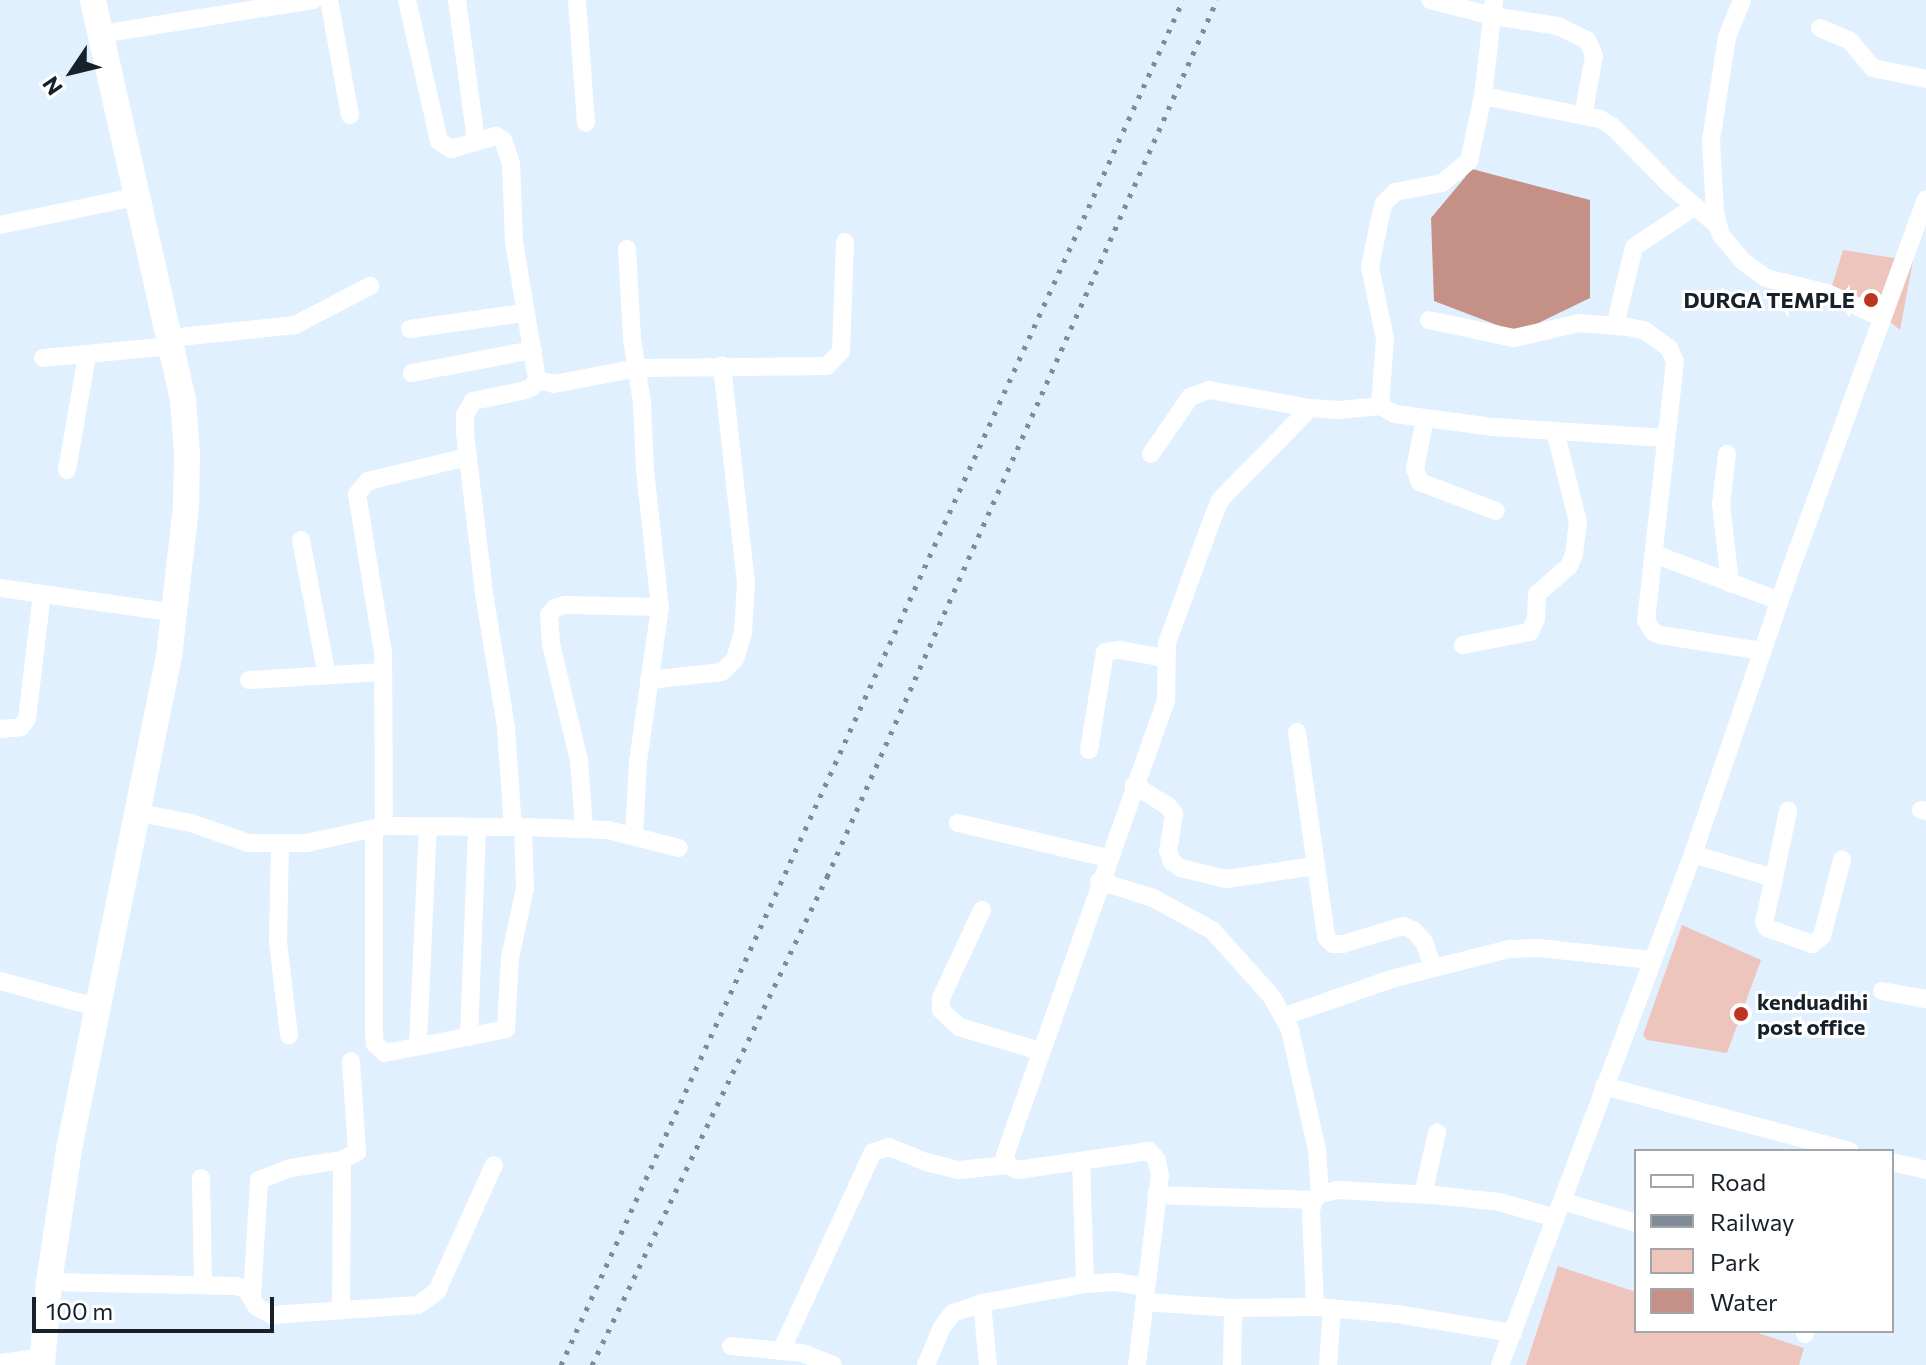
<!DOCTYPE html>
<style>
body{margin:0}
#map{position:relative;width:1926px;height:1365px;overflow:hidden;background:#e1f0fe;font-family:Commissioner,sans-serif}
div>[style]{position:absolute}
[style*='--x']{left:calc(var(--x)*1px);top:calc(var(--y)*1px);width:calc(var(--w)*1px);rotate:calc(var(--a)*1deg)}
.green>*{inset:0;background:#eec5bd}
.water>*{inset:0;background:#c59086}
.street>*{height:18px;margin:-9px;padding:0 9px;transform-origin:9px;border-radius:9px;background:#fff}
.secondary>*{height:26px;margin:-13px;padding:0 13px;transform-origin:13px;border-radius:13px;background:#fff}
.rail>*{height:5px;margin-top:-2.5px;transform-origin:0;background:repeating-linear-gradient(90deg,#7f8b96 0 4px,transparent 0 12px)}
.dots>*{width:22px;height:22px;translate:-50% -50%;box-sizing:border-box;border:4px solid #fff;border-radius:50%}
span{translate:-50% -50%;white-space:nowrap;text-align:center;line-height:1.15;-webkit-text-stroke:6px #fff;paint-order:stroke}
.poi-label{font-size:22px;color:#182129;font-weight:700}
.right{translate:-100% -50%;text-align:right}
.left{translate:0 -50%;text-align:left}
.legend{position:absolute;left:1634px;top:1149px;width:260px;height:184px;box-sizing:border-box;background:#fff;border:2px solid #a3a6a9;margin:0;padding:10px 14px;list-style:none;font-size:24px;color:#182129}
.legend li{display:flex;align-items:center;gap:16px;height:40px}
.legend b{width:40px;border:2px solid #a3a6a9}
.north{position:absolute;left:32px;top:32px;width:80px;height:80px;-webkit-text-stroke:6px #fff;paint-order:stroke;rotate:235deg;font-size:22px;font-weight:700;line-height:32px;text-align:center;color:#182129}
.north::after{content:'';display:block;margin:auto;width:28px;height:36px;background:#182129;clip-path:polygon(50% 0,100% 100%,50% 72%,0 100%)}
.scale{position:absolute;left:32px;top:1297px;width:242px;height:36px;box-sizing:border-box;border:4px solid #182129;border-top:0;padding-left:10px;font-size:24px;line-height:28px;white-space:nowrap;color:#182129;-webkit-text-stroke:6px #fff;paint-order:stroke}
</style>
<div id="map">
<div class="green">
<i style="clip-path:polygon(1843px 250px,1913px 261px,1900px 330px,1878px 312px,1831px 289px)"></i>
<i style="clip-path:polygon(1682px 925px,1761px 960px,1727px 1053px,1647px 1040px,1643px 1035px)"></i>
<i style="clip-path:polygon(1558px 1266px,1636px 1292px,1636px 1331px,1752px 1331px,1804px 1348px,1799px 1365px,1526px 1365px)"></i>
</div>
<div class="water">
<i style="clip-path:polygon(1472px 169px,1590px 200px,1590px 298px,1518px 333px,1434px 301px,1431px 218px)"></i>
</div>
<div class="street">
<i style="--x:329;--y:0;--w:117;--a:79.7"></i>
<i style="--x:407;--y:0;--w:145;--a:77.2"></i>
<i style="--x:439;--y:141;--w:14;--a:34"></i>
<i style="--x:451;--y:149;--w:47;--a:-16.1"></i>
<i style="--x:496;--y:136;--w:8;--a:30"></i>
<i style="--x:503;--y:140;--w:24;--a:71"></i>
<i style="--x:511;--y:163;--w:79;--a:87.8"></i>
<i style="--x:514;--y:242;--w:140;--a:80.5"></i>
<i style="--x:537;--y:380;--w:9;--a:126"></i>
<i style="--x:532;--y:387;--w:11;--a:158"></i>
<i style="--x:522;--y:391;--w:50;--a:168.5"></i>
<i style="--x:473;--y:401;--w:16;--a:120"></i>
<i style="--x:465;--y:415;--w:18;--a:90"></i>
<i style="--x:465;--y:433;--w:161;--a:83.2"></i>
<i style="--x:484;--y:593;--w:137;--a:80.7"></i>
<i style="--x:506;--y:728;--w:99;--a:86"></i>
<i style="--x:457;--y:0;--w:142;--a:82.3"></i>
<i style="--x:577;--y:0;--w:123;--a:85.8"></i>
<i style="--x:1430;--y:0;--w:65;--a:14.3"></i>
<i style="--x:1493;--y:16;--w:66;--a:8.7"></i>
<i style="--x:1558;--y:26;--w:32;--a:26"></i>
<i style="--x:1587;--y:40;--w:17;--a:66"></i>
<i style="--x:1594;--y:56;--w:61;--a:100.4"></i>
<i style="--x:1494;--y:0;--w:97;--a:96.5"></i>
<i style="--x:1483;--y:96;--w:66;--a:102.2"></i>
<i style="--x:1469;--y:161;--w:35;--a:141"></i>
<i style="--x:1442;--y:183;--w:48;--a:169.2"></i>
<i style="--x:1395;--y:192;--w:16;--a:135"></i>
<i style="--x:1384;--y:203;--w:16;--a:105"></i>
<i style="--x:1380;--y:218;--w:50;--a:101.5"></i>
<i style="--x:1370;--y:267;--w:74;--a:78.2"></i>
<i style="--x:1385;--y:339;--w:67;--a:94.3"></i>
<i style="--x:1380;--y:406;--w:17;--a:28"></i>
<i style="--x:1395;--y:414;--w:100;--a:7.5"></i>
<i style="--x:1494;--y:427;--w:171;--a:3.7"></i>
<i style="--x:1742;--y:0;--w:40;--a:112"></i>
<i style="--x:1727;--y:37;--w:104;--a:98.8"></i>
<i style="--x:1711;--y:140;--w:73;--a:86.9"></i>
<i style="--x:1715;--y:213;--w:23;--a:75"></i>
<i style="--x:1721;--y:235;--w:35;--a:50"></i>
<i style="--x:1744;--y:262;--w:27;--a:36"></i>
<i style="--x:1766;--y:278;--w:63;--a:13.8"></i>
<i style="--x:1827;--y:293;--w:59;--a:24"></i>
<i style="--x:1820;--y:28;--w:33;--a:23"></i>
<i style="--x:1850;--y:41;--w:35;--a:50"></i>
<i style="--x:1873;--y:68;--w:54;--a:11.7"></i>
<i style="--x:101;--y:34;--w:215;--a:-9.1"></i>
<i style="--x:1483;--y:96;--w:119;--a:11.1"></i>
<i style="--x:1600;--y:119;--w:14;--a:30"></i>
<i style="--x:1612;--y:126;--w:84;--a:45.5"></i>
<i style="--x:1671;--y:186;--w:59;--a:40.2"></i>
<i style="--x:0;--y:225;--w:143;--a:-11.7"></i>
<i style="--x:627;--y:249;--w:90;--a:86.8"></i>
<i style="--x:632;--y:339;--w:65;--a:81.1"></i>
<i style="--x:642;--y:403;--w:67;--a:87.4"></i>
<i style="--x:645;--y:470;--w:138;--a:83.8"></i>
<i style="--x:660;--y:607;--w:156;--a:98.1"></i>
<i style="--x:638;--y:761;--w:74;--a:93.1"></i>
<i style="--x:1429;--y:320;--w:87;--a:12"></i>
<i style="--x:1514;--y:338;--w:67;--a:-13"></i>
<i style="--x:1579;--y:323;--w:49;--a:4.7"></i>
<i style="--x:1628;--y:327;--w:16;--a:11"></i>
<i style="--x:1644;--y:330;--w:31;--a:36"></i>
<i style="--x:1669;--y:348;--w:15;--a:67"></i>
<i style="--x:1675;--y:362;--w:260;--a:96.4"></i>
<i style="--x:1646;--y:620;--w:14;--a:60"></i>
<i style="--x:1653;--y:632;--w:8;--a:23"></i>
<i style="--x:1660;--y:635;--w:103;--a:8.9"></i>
<i style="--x:1615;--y:326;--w:81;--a:-76.5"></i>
<i style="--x:1634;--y:247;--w:72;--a:-33.7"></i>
<i style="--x:410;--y:329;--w:115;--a:-8"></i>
<i style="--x:170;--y:338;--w:126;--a:-5.9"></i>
<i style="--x:295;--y:325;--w:85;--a:-27.5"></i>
<i style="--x:43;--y:358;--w:130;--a:-5.3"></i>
<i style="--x:412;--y:373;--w:123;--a:-10.8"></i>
<i style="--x:537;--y:380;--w:17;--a:13"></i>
<i style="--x:554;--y:384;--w:86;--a:-10.8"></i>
<i style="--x:638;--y:368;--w:189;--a:-0.6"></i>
<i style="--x:827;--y:366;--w:21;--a:-47"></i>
<i style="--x:841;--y:351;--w:109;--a:-87.9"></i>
<i style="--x:1425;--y:418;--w:52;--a:101.1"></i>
<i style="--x:1415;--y:469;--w:14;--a:69"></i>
<i style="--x:1420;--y:482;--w:81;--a:20.9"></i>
<i style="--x:1151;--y:454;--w:69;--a:-55.6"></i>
<i style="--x:1190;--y:397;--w:20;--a:-20"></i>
<i style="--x:1209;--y:390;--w:103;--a:10.1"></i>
<i style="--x:1310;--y:408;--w:30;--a:4"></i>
<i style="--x:1340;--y:410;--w:40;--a:-5.7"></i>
<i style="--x:1727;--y:454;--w:50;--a:96.8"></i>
<i style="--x:1721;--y:504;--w:80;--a:83.5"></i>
<i style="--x:67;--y:470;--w:117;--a:-80.1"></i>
<i style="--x:301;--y:540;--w:138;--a:79.2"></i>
<i style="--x:1654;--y:554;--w:134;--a:20.5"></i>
<i style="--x:0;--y:588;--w:177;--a:8.1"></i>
<i style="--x:1463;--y:645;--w:68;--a:-11"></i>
<i style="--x:1530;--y:632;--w:14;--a:-65"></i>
<i style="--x:1536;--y:619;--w:25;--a:-88"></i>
<i style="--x:1537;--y:594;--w:43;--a:-41.2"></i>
<i style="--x:1569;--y:566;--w:13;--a:-67"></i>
<i style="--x:1574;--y:554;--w:32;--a:-83"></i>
<i style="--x:1578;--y:522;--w:94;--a:-104.2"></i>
<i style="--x:249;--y:680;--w:134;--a:-3.4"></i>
<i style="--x:649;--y:680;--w:73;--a:-6.3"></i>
<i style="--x:722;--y:672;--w:18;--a:-45"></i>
<i style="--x:735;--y:659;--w:27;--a:-73"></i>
<i style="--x:743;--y:633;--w:50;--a:-86.6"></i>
<i style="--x:746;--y:583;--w:219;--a:-96.3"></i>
<i style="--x:0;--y:729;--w:21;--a:-5"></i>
<i style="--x:21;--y:727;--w:10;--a:-53"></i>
<i style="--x:27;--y:719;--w:126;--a:-83.2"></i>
<i style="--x:1297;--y:732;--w:207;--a:81.9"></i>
<i style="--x:1326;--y:937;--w:10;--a:45"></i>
<i style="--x:1333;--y:944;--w:10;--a:0"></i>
<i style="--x:1343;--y:944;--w:63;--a:-16.7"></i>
<i style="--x:1403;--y:926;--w:11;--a:22"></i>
<i style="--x:1413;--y:930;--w:16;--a:47"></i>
<i style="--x:1424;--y:942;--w:27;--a:70"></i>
<i style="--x:1089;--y:750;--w:99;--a:-80.7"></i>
<i style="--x:1105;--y:652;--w:15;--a:-8"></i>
<i style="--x:1120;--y:650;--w:46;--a:10.1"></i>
<i style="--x:1134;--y:785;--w:40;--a:32"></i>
<i style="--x:1168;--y:806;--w:10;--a:53"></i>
<i style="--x:1174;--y:814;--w:37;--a:99"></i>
<i style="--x:1168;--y:851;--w:12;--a:70"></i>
<i style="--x:1172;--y:862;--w:11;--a:34"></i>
<i style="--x:1181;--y:868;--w:46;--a:13.7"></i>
<i style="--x:1226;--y:879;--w:90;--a:-8.3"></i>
<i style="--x:1921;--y:810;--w:5;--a:11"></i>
<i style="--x:139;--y:813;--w:53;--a:10.9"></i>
<i style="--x:191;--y:823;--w:60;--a:19.3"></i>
<i style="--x:248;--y:843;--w:59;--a:0"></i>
<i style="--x:307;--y:843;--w:79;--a:-12.4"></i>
<i style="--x:384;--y:826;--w:139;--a:0.4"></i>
<i style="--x:523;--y:827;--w:85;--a:2"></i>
<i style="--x:608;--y:830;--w:73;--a:14.2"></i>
<i style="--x:958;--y:823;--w:153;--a:13.2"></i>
<i style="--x:384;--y:826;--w:173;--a:-90.3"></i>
<i style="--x:383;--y:653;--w:161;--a:-99.3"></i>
<i style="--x:357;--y:494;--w:17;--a:-50"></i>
<i style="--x:368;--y:481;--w:102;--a:-13.6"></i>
<i style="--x:374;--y:829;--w:202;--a:90"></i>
<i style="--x:374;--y:1031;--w:13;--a:86"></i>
<i style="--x:375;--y:1044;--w:13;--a:42"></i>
<i style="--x:385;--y:1053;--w:123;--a:-11.2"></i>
<i style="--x:506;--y:1029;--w:71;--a:-86.8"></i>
<i style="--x:510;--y:958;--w:72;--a:-77.9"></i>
<i style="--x:525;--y:888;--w:61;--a:-91.9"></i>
<i style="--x:584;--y:829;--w:69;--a:-94.1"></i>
<i style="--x:579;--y:760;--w:119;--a:-103.6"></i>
<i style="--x:551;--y:644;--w:29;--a:-94"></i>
<i style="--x:549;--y:615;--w:9;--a:-49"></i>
<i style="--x:555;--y:608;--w:10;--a:-17"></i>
<i style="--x:565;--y:605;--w:95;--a:1.2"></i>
<i style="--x:280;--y:843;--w:99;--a:91.2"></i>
<i style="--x:278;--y:942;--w:94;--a:83.3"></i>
<i style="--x:1693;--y:854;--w:80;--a:16.6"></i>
<i style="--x:1770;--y:877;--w:7;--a:63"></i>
<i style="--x:1773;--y:883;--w:40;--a:103"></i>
<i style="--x:1764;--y:922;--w:7;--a:63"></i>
<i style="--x:1767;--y:928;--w:48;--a:19.6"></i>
<i style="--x:1812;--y:944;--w:13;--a:-39"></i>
<i style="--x:1822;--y:936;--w:79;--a:-75.3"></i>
<i style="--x:1099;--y:881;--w:57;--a:17.5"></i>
<i style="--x:1153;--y:898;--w:67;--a:28.5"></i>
<i style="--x:1212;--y:930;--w:90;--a:48.2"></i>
<i style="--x:1272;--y:997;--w:38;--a:61"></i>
<i style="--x:1290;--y:1030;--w:123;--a:77.3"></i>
<i style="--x:1317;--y:1150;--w:44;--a:86.1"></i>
<i style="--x:1773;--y:883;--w:74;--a:-78.2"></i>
<i style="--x:982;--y:910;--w:97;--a:115"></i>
<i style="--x:941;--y:998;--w:12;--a:90"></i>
<i style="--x:941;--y:1010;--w:25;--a:43"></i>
<i style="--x:959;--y:1027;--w:84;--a:16.5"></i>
<i style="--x:0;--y:981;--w:99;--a:15.2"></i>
<i style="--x:1882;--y:991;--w:45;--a:10.3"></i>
<i style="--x:1285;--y:1016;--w:112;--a:-19.2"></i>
<i style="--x:1391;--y:979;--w:122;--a:-14.3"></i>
<i style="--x:1509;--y:949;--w:30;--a:-2"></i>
<i style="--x:1539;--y:948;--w:114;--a:6.1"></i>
<i style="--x:469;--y:1037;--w:210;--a:-87.8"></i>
<i style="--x:418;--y:1044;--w:217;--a:-87.4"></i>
<i style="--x:1604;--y:1086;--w:254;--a:14.8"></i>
<i style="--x:1081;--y:1161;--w:123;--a:88.1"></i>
<i style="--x:1892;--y:1162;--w:35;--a:13"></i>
<i style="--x:201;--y:1178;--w:107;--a:88.9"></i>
<i style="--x:1423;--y:1194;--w:63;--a:-77.1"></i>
<i style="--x:1156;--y:1195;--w:158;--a:1.8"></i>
<i style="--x:1562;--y:1201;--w:77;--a:16.6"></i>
<i style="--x:49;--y:1282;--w:187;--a:1.2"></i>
<i style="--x:236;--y:1286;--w:10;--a:17"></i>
<i style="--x:246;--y:1289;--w:21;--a:59"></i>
<i style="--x:257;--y:1307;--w:17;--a:28"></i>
<i style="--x:272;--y:1315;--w:146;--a:-3.9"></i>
<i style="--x:418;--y:1305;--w:24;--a:-36"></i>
<i style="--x:437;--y:1291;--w:138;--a:-65.7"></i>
<i style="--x:252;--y:1296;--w:116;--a:-86.5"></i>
<i style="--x:259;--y:1180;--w:34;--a:-21"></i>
<i style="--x:291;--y:1168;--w:52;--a:-8.9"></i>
<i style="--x:342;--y:1160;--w:17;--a:-28"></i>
<i style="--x:357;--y:1152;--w:91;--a:-93.8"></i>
<i style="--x:1144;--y:1302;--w:89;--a:3.9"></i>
<i style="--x:1233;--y:1308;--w:82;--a:-0.7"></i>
<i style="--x:982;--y:1303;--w:62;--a:84.5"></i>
<i style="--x:341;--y:1310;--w:150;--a:-89.6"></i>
<i style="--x:1513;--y:1333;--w:119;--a:-170.8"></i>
<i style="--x:1396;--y:1314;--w:81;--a:-175.1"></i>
<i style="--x:1315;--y:1307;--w:97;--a:-92.4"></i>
<i style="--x:1311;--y:1210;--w:10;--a:-73"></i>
<i style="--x:1314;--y:1200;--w:8;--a:-45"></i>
<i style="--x:1320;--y:1194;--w:17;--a:-13"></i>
<i style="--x:1337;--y:1190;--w:97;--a:3"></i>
<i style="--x:1434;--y:1195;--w:65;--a:6.1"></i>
<i style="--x:1499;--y:1202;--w:59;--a:15.7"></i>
<i style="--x:1805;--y:1334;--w:3;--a:-72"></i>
<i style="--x:731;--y:1346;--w:71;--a:5.6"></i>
<i style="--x:802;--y:1353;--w:33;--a:21"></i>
<i style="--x:781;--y:1351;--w:219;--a:-65.2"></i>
<i style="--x:873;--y:1152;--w:17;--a:-17"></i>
<i style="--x:889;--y:1147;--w:40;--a:22"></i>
<i style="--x:926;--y:1162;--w:33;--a:14"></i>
<i style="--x:958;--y:1170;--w:50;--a:-5.7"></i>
<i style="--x:0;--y:1363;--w:43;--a:-7.9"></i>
<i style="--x:926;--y:1365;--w:41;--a:-67.2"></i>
<i style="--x:942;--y:1327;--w:18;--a:-52"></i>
<i style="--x:953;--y:1313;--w:31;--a:-19"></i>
<i style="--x:982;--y:1303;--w:105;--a:-10.5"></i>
<i style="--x:1085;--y:1284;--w:30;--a:-4"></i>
<i style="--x:1115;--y:1282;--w:31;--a:9"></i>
<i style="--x:1137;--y:1365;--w:190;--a:-83.1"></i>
<i style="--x:1160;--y:1176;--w:16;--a:-101"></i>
<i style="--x:1157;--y:1160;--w:12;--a:-132"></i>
<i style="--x:1149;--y:1151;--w:133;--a:171.8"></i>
<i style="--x:1017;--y:1170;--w:10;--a:-151"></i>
<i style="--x:1008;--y:1165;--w:10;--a:-107"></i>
<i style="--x:1005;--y:1155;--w:483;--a:-70.5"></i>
<i style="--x:1166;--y:700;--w:57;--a:-89"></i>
<i style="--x:1167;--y:643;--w:131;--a:-69.9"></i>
<i style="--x:1212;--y:520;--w:22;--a:-68"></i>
<i style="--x:1220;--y:500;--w:129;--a:-45.6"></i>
<i style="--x:1232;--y:1365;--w:57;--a:-89"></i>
<i style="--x:1328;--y:1365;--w:57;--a:-86"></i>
<i style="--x:1500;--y:1365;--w:546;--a:-69.31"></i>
<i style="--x:1693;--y:854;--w:294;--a:-71.1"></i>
<i style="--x:1788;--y:576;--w:401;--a:-69.9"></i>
</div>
<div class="secondary">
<i style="--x:42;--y:1365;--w:83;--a:-85.2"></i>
<i style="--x:49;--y:1282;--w:134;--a:-81.4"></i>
<i style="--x:69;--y:1149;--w:503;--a:-78.53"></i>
<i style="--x:169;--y:656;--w:151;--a:-83.5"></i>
<i style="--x:186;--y:506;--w:52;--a:-88.9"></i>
<i style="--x:187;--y:454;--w:54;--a:-94.2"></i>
<i style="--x:183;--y:400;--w:410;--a:-102.7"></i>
</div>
<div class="rail">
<i style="--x:561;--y:1365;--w:1500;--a:-65.5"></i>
<i style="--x:592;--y:1365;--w:542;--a:-64.29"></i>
<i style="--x:827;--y:877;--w:960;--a:-66.03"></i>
</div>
<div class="dots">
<i style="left:1871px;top:300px;background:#bf341f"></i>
<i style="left:1741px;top:1014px;background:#bf341f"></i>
</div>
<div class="poi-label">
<span class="right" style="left:1855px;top:300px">DURGA TEMPLE</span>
<span class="left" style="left:1757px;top:1014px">kenduadihi<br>post office</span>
</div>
<ul class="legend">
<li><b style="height:10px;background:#fff"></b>Road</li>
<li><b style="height:10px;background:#7f8b96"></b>Railway</li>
<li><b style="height:22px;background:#eec5bd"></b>Park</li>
<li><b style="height:22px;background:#c59086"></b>Water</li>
</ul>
<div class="north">N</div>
<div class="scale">100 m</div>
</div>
